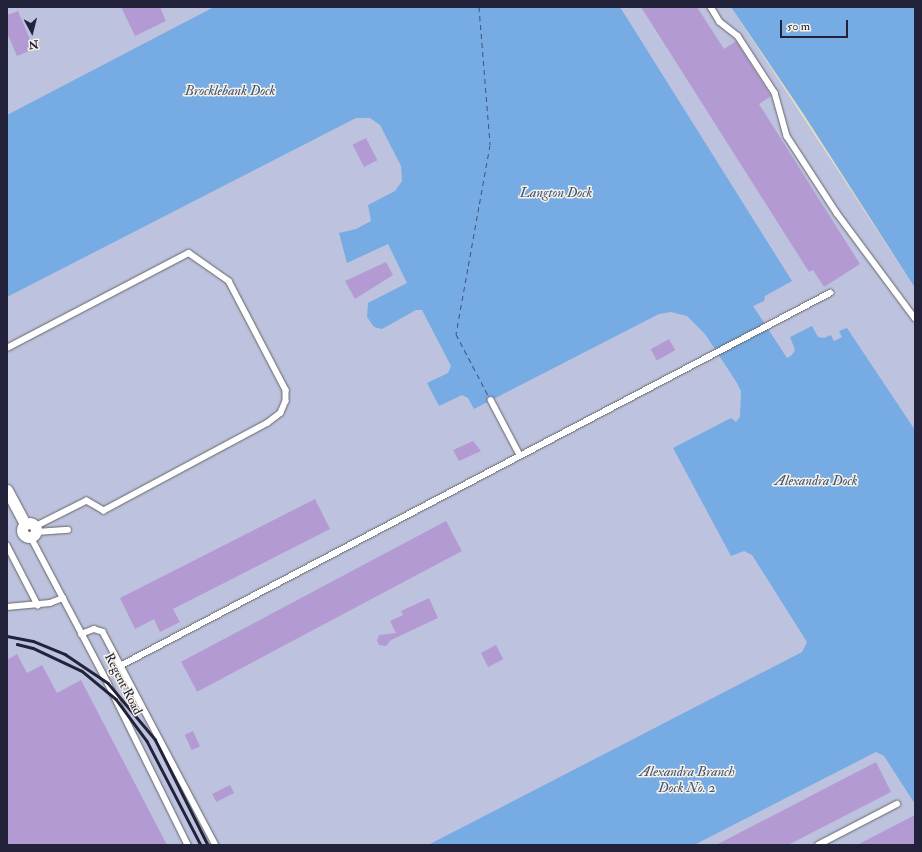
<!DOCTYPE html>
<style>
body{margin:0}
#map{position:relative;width:922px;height:852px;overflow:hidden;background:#e7e0bd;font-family:"IM FELL Double Pica",serif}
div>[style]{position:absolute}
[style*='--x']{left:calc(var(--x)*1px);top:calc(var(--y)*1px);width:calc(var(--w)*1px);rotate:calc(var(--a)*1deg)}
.industrial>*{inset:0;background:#bdc3de}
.water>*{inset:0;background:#77abe4}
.ferry>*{height:1px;margin-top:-0.5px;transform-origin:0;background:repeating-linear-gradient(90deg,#405276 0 5px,transparent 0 9px)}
.building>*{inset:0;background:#b49ad2;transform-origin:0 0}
.roads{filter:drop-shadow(0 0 1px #676468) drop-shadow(0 0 1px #676468)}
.service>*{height:5.5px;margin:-2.75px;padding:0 2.75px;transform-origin:2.75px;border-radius:2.75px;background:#fff}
.minor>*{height:11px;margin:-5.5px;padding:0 5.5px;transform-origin:5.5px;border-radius:5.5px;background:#fff}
.minor>.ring{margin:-5.5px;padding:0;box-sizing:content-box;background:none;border:11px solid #fff;border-radius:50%}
.rail>*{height:2.5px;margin:-1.25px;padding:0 1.25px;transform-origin:1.25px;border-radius:1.25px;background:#22223b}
span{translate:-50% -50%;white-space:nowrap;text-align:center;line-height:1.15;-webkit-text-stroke:3px #f7f3e8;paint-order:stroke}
.street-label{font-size:13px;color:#22223b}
.water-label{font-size:14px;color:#405276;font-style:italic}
.frame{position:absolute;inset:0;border:8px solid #22223b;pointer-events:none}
.north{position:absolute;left:12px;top:12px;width:40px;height:40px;-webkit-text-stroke:3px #f7f3e8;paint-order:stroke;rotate:173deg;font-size:11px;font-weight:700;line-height:16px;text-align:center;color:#22223b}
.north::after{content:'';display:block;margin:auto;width:14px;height:18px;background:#22223b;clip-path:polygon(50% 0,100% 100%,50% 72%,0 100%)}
.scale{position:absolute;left:780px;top:20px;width:68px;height:18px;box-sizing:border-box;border:2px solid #22223b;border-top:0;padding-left:5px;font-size:12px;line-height:14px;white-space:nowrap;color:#22223b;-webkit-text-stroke:3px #f7f3e8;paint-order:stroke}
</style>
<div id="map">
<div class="industrial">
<i style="clip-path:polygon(7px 7px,731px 7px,915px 288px,915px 845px,7px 845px)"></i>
</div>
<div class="water">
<i style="clip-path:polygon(214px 7px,620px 7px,792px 281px,765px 296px,764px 301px,753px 306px,787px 358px,792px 355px,795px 350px,790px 337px,812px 326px,818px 337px,824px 338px,831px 335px,834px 341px,842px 337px,839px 331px,847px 328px,915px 430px,915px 804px,884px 756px,876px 752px,694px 845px,428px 845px,802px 652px,807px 642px,752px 555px,744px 551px,731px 556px,673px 448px,731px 418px,736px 422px,740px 417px,741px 391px,737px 383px,705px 334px,687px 316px,671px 312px,659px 314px,474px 409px,468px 398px,462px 395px,439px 406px,427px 383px,448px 373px,451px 366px,422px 310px,416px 310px,382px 329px,374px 327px,367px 317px,368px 303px,407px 283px,388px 244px,347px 263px,339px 233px,356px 229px,371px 221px,368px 205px,395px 191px,402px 181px,401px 166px,380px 125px,370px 118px,356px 118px,7px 297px,7px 115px)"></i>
<i style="clip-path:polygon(731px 7px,915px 7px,915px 288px,804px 115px)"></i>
</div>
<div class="ferry">
<i style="--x:479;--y:7;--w:138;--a:85.4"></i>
<i style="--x:490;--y:145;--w:192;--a:100.2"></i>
<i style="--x:456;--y:334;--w:73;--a:62.4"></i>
</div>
<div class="building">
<i style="clip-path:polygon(121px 7px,160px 7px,166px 21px,135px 36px)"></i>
<i style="clip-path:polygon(641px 7px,697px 7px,724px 49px,736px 41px,771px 96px,759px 104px,860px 264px,824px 287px,813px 270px,809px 272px)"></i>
<i style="clip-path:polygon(18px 11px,34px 49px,17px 56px,7px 33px,7px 15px)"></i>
<i style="left:366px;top:138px;width:25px;height:15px;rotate:63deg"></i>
<i style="clip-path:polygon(386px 262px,393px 275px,355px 299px,345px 281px)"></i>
<i style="left:669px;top:339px;width:13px;height:21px;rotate:61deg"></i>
<i style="clip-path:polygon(473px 441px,481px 451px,459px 461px,453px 450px)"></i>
<i style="clip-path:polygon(315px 499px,330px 529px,173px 609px,180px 622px,160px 632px,154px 619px,135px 629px,120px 598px)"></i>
<i style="left:446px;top:521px;width:34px;height:300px;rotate:62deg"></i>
<i style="clip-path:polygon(429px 598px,438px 618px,391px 640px,386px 646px,379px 645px,377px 641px,379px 635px,396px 633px,390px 621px,403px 615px,401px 611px)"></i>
<i style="left:496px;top:645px;width:16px;height:17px;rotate:63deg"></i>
<i style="clip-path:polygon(17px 654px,27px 673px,42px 665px,57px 693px,81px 680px,167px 845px,7px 845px,7px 660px)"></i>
<i style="left:193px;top:731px;width:17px;height:9px;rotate:66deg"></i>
<i style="clip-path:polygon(876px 762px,891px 792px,788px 845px,716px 845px)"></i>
<i style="left:230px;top:785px;width:9px;height:20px;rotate:63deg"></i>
<i style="clip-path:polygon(915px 815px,915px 845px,857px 845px)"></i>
</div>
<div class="roads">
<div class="service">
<i style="--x:711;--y:7;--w:17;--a:59"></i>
<i style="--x:720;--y:22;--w:23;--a:38"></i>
<i style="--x:738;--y:36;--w:68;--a:57"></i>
<i style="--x:775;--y:93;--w:45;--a:74.4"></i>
<i style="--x:787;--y:136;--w:92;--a:57"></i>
<i style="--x:837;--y:213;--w:131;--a:53.4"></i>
<i style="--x:7;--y:348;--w:205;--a:-27.6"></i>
<i style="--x:189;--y:253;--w:49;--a:35"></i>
<i style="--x:229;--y:281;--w:123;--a:62.4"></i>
<i style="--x:286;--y:390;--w:11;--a:90"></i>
<i style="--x:286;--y:401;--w:13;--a:113"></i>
<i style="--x:281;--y:413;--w:16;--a:142"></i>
<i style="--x:268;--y:423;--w:186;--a:151.8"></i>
<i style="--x:104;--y:511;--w:20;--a:-150"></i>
<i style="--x:87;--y:501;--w:58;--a:153.4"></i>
<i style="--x:491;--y:400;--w:62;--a:62.2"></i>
<i style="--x:36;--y:532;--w:32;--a:-4"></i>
<i style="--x:31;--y:537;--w:165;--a:62.2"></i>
<i style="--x:108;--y:683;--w:181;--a:63.7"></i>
<i style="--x:7;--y:545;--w:68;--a:62.7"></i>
<i style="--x:7;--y:607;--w:43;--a:-5.3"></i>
<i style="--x:50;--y:603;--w:14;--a:-21"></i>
<i style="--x:81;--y:634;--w:14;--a:-21"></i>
<i style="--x:94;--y:629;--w:9;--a:18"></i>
<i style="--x:103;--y:632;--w:241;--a:62.1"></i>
<i style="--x:122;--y:665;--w:800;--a:-27.72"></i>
<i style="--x:818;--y:845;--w:89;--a:-27.4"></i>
</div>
<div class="minor">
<i style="--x:7;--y:490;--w:38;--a:62"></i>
<i class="ring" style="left:22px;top:523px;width:3px;height:3px"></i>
</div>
</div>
<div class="rail">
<i style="--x:7;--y:636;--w:26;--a:11"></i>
<i style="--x:33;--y:641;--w:35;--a:22"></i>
<i style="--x:65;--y:654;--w:52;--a:34"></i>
<i style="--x:108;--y:683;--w:73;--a:50"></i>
<i style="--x:155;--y:739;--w:119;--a:63.4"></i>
<i style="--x:17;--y:644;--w:16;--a:14"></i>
<i style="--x:33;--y:648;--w:54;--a:25.1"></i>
<i style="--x:82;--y:671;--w:44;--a:39.5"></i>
<i style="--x:116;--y:699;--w:52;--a:53.6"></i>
<i style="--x:147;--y:741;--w:117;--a:62.6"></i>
</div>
<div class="street-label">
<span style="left:123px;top:684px;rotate:63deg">Regent Road</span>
</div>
<div class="water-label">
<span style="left:230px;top:91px">Brocklebank Dock</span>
<span style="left:556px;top:193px">Langton Dock</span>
<span style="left:816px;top:481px">Alexandra Dock</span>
<span style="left:687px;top:780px">Alexandra Branch<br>Dock No. 2</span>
</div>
<div class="frame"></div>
<div class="north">N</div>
<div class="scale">50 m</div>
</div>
